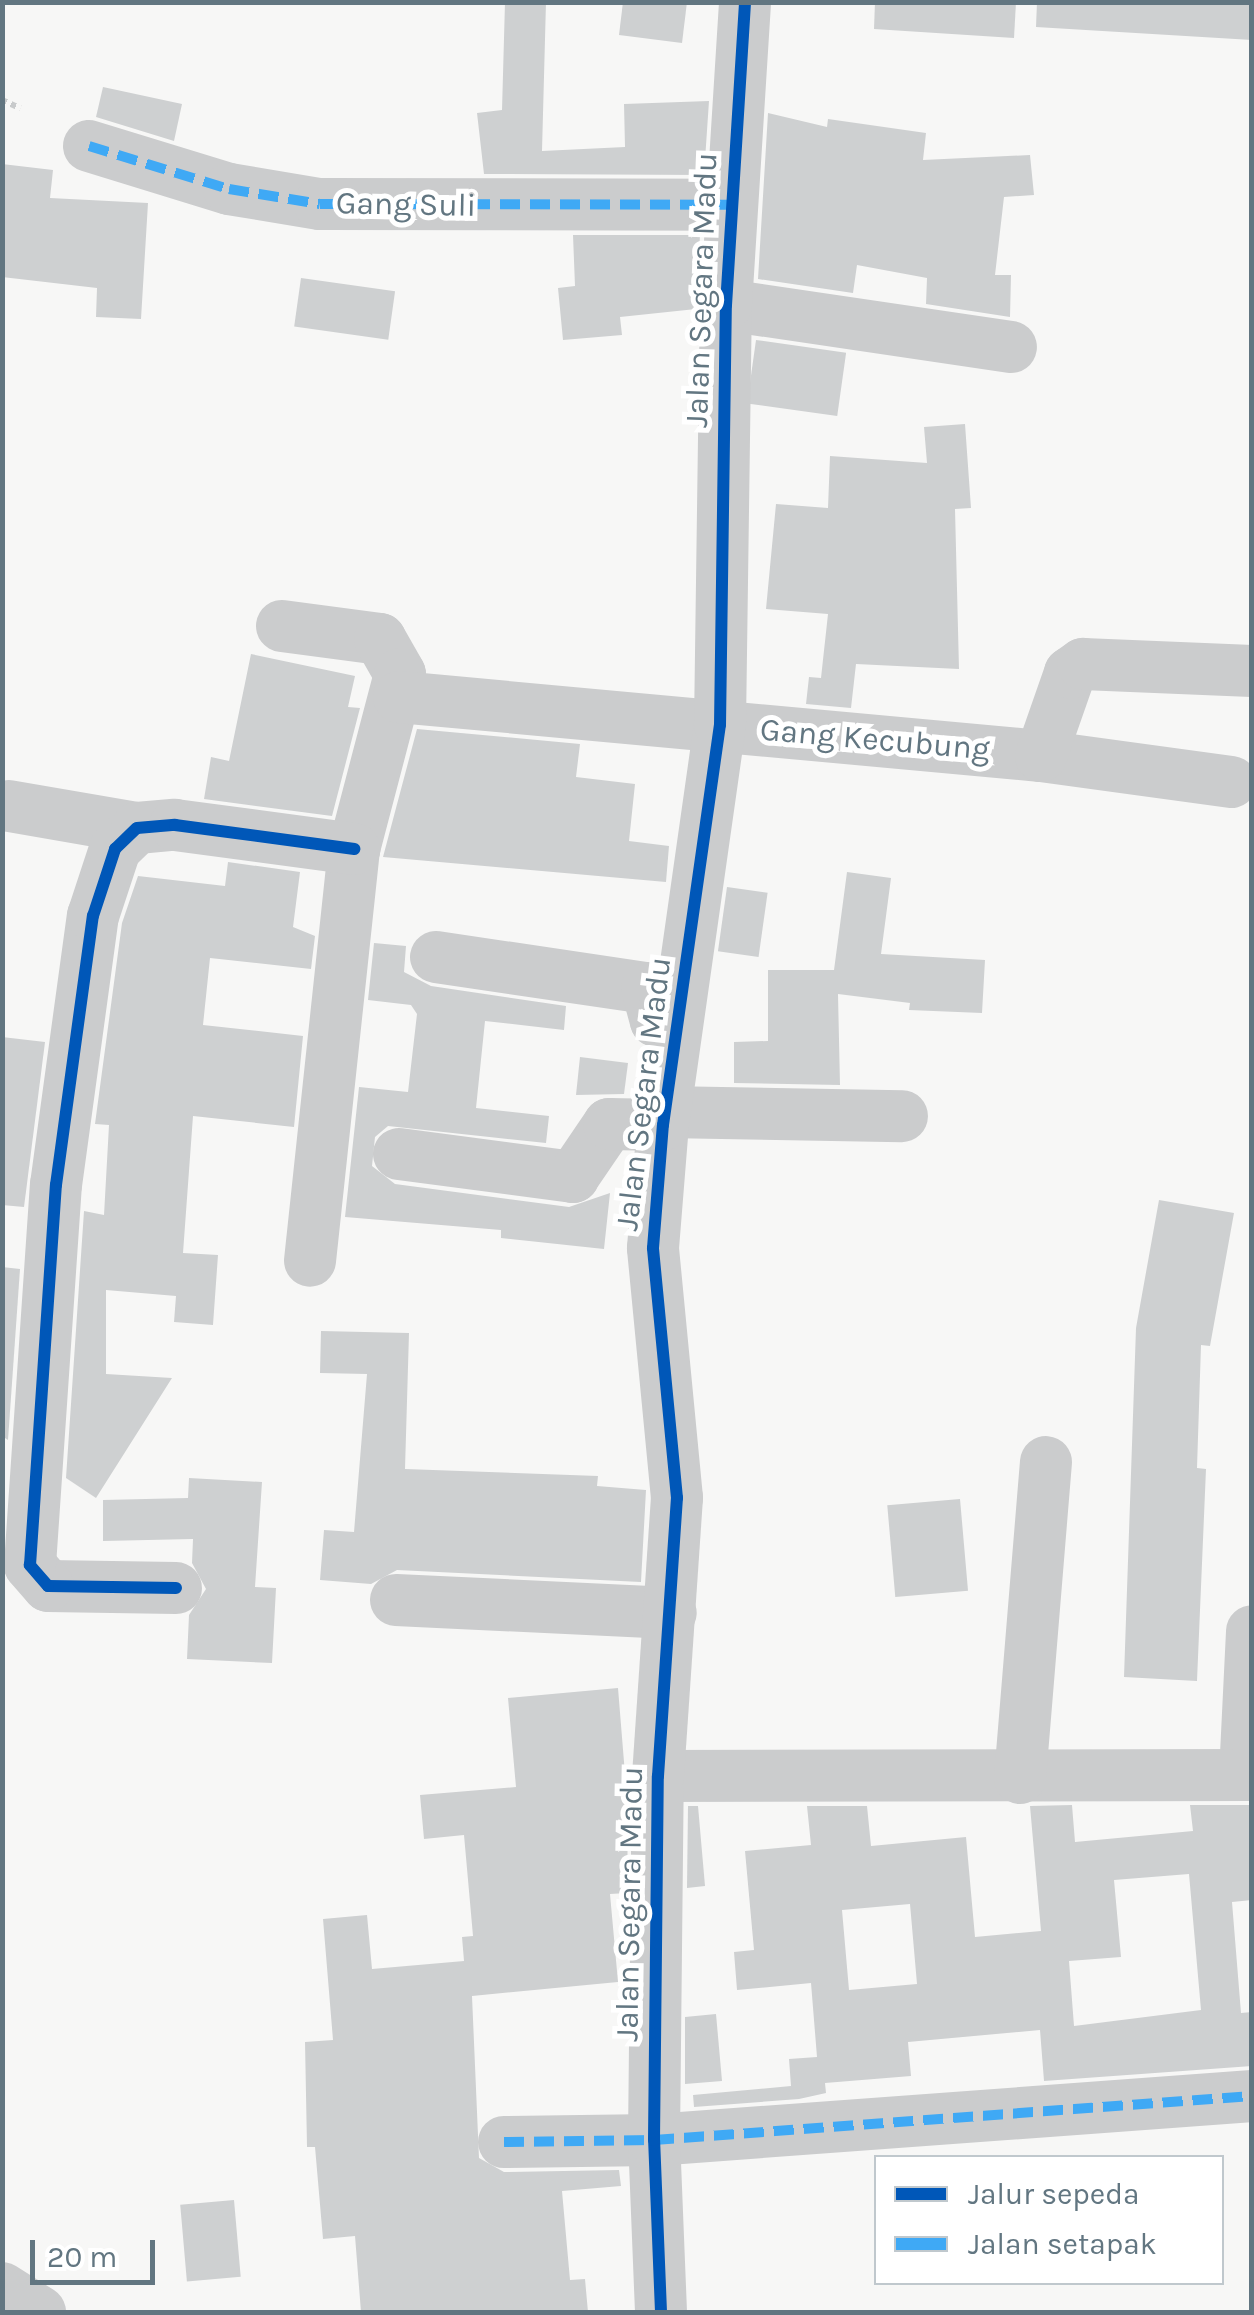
<!DOCTYPE html>
<style>
body{margin:0}
#map{position:relative;width:1254px;height:2315px;overflow:hidden;background:#f7f7f6;font-family:Karla,sans-serif}
div>[style]{position:absolute}
[style*='--x']{left:calc(var(--x)*1px);top:calc(var(--y)*1px);width:calc(var(--w)*1px);rotate:calc(var(--a)*1deg)}
.building>*{inset:0;background:#ced0d1;transform-origin:0 0}
.path>*{height:6px;margin-top:-3px;transform-origin:0;background:repeating-linear-gradient(90deg,#c8cacb 0 5px,transparent 0 10px)}
.minor>*{height:52px;margin:-26px;padding:0 26px;transform-origin:26px;border-radius:26px;background:#cbcccd}
.quiet>*{height:10px;margin-top:-5px;transform-origin:0;background:repeating-linear-gradient(90deg,#3fa9f5 0 20px,transparent 0 30px)}
.cycleway>*{height:12px;margin:-6px;padding:0 6px;transform-origin:6px;border-radius:6px;background:#0057b8}
span{translate:-50% -50%;white-space:nowrap;text-align:center;line-height:1.15;-webkit-text-stroke:10px #fff;paint-order:stroke}
.street-label{font-size:32px;color:#627681}
.frame{position:absolute;inset:0;border:5px solid #627681;pointer-events:none}
.legend{position:absolute;left:874px;top:2155px;width:350px;height:130px;box-sizing:border-box;background:#fff;border:2px solid #c0c8cd;margin:0;padding:12px 18px;list-style:none;font-size:30px;color:#627681}
.legend li{display:flex;align-items:center;gap:20px;height:50px}
.legend b{width:50px;border:2px solid #c0c8cd}
.scale{position:absolute;left:30px;top:2240px;width:125px;height:45px;box-sizing:border-box;border:5px solid #627681;border-top:0;padding-left:12px;font-size:30px;line-height:35px;white-space:nowrap;color:#627681;-webkit-text-stroke:8px #fff;paint-order:stroke}
</style>
<div id="map">
<div class="building">
<i style="clip-path:polygon(505px 2px,546px 2px,542px 151px,625px 147px,624px 104px,709px 101px,704px 175px,484px 174px,477px 113px,502px 110px)"></i>
<i style="clip-path:polygon(623px 2px,687px 2px,682px 43px,619px 35px)"></i>
<i style="clip-path:polygon(875px 2px,1016px 2px,1014px 38px,874px 29px)"></i>
<i style="clip-path:polygon(1037px 2px,1252px 2px,1252px 40px,1036px 27px)"></i>
<i style="clip-path:polygon(103px 87px,182px 104px,174px 141px,96px 117px)"></i>
<i style="clip-path:polygon(768px 113px,827px 127px,828px 119px,926px 133px,923px 160px,1030px 155px,1034px 195px,1004px 197px,995px 275px,1011px 275px,1010px 317px,926px 304px,927px 278px,857px 265px,853px 293px,758px 279px)"></i>
<i style="clip-path:polygon(2px 164px,53px 170px,50px 198px,148px 203px,141px 319px,96px 317px,97px 288px,2px 277px)"></i>
<i style="clip-path:polygon(573px 235px,700px 235px,696px 309px,620px 317px,622px 335px,563px 340px,558px 288px,575px 286px)"></i>
<i style="left:301px;top:278px;width:95px;height:49px;rotate:8deg"></i>
<i style="left:756px;top:340px;width:91px;height:64px;rotate:8deg"></i>
<i style="clip-path:polygon(965px 424px,971px 508px,955px 509px,959px 669px,856px 664px,851px 708px,806px 704px,809px 677px,821px 678px,828px 614px,766px 609px,776px 504px,828px 508px,830px 456px,927px 463px,924px 427px)"></i>
<i style="clip-path:polygon(251px 654px,355px 676px,348px 707px,360px 708px,332px 816px,204px 799px,211px 757px,229px 761px)"></i>
<i style="clip-path:polygon(417px 729px,580px 744px,576px 777px,635px 784px,629px 841px,669px 846px,666px 882px,383px 857px)"></i>
<i style="clip-path:polygon(228px 862px,300px 872px,293px 927px,315px 936px,311px 969px,210px 958px,203px 1025px,303px 1036px,294px 1127px,193px 1116px,183px 1253px,218px 1255px,213px 1325px,174px 1322px,176px 1296px,106px 1290px,106px 1374px,172px 1378px,96px 1498px,66px 1478px,84px 1211px,104px 1215px,109px 1125px,95px 1124px,122px 923px,138px 876px,225px 886px)"></i>
<i style="clip-path:polygon(847px 872px,891px 878px,881px 954px,985px 960px,982px 1013px,909px 1010px,910px 1003px,838px 994px,840px 1085px,734px 1083px,734px 1042px,768px 1041px,768px 970px,834px 970px)"></i>
<i style="left:727px;top:887px;width:41px;height:65px;rotate:8deg"></i>
<i style="clip-path:polygon(374px 943px,406px 946px,404px 972px,431px 986px,566px 1006px,564px 1030px,485px 1021px,476px 1108px,549px 1116px,546px 1143px,388px 1126px,375px 1137px,372px 1166px,395px 1184px,569px 1207px,610px 1193px,604px 1249px,501px 1238px,501px 1230px,345px 1217px,359px 1087px,408px 1092px,417px 1014px,411px 1005px,368px 1000px)"></i>
<i style="clip-path:polygon(2px 1037px,45px 1042px,24px 1207px,2px 1205px)"></i>
<i style="clip-path:polygon(580px 1057px,628px 1063px,624px 1094px,576px 1095px)"></i>
<i style="clip-path:polygon(1159px 1200px,1234px 1213px,1210px 1346px,1201px 1345px,1197px 1468px,1206px 1469px,1197px 1681px,1124px 1677px,1136px 1328px)"></i>
<i style="clip-path:polygon(2px 1267px,20px 1269px,8px 1440px,2px 1436px)"></i>
<i style="clip-path:polygon(321px 1331px,409px 1333px,405px 1469px,598px 1476px,597px 1486px,646px 1490px,641px 1582px,397px 1570px,371px 1584px,320px 1580px,324px 1530px,354px 1532px,367px 1374px,320px 1373px)"></i>
<i style="clip-path:polygon(189px 1478px,262px 1482px,255px 1587px,276px 1588px,272px 1663px,187px 1659px,189px 1615px,206px 1589px,192px 1563px,193px 1539px,103px 1541px,103px 1500px,188px 1498px)"></i>
<i style="left:960px;top:1499px;width:92px;height:73px;rotate:85deg"></i>
<i style="clip-path:polygon(618px 1688px,628px 1811px,627px 1893px,610px 1894px,618px 1982px,472px 1996px,479px 2158px,504px 2172px,619px 2170px,621px 2186px,562px 2191px,570px 2280px,585px 2279px,588px 2312px,361px 2312px,355px 2236px,323px 2239px,315px 2147px,307px 2147px,305px 2042px,333px 2040px,323px 1919px,367px 1915px,372px 1969px,464px 1961px,462px 1937px,473px 1936px,464px 1835px,424px 1839px,420px 1795px,516px 1787px,508px 1698px)"></i>
<i style="clip-path:polygon(evenodd,1072px 1805px,1075px 1842px,1193px 1831px,1190px 1805px,1252px 1805px,1252px 1900px,1232px 1902px,1241px 2013px,1252px 2012px,1252px 2066px,1044px 2081px,1040px 2030px,908px 2042px,911px 2076px,825px 2083px,826px 2093px,799px 2099px,694px 2107px,693px 2095px,791px 2086px,789px 2059px,817px 2057px,811px 1983px,737px 1990px,734px 1952px,754px 1950px,745px 1851px,811px 1845px,807px 1806px,867px 1806px,871px 1846px,966px 1837px,975px 1937px,1041px 1931px,1030px 1806px,1072px 1805px,1189px 1874px,1201px 2010px,1074px 2026px,1069px 1961px,1121px 1957px,1114px 1880px,1189px 1874px,1072px 1805px,910px 1904px,917px 1984px,849px 1990px,842px 1910px,910px 1904px)"></i>
<i style="clip-path:polygon(688px 1806px,698px 1806px,705px 1886px,687px 1888px)"></i>
<i style="clip-path:polygon(716px 2014px,722px 2081px,685px 2084px,685px 2017px)"></i>
<i style="left:234px;top:2200px;width:77px;height:54px;rotate:85deg"></i>
</div>
<div class="path">
<i style="--x:2;--y:100;--w:20;--a:24"></i>
</div>
<div class="minor">
<i style="--x:89;--y:146;--w:146;--a:17.1"></i>
<i style="--x:229;--y:189;--w:92;--a:9.4"></i>
<i style="--x:320;--y:204;--w:412;--a:0.1"></i>
<i style="--x:726;--y:305;--w:288;--a:8.4"></i>
<i style="--x:282;--y:626;--w:99;--a:7.6"></i>
<i style="--x:380;--y:639;--w:40;--a:60.3"></i>
<i style="--x:400;--y:674;--w:181;--a:104.7"></i>
<i style="--x:354;--y:849;--w:414;--a:96.1"></i>
<i style="--x:399;--y:697;--w:645;--a:5.25"></i>
<i style="--x:1041;--y:756;--w:192;--a:7.8"></i>
<i style="--x:1041;--y:756;--w:88;--a:-70.7"></i>
<i style="--x:1070;--y:673;--w:16;--a:-35"></i>
<i style="--x:1083;--y:664;--w:169;--a:2.4"></i>
<i style="--x:9;--y:806;--w:130;--a:9.8"></i>
<i style="--x:436;--y:957;--w:213;--a:8.4"></i>
<i style="--x:647;--y:988;--w:34;--a:75"></i>
<i style="--x:656;--y:1021;--w:21;--a:8"></i>
<i style="--x:665;--y:1112;--w:237;--a:1"></i>
<i style="--x:399;--y:1154;--w:176;--a:7.5"></i>
<i style="--x:573;--y:1177;--w:64;--a:-55.8"></i>
<i style="--x:609;--y:1124;--w:54;--a:1.1"></i>
<i style="--x:176;--y:1588;--w:128;--a:-179.1"></i>
<i style="--x:48;--y:1586;--w:28;--a:-131"></i>
<i style="--x:30;--y:1565;--w:381;--a:-86.1"></i>
<i style="--x:56;--y:1185;--w:272;--a:-82.2"></i>
<i style="--x:93;--y:916;--w:71;--a:-71.8"></i>
<i style="--x:115;--y:849;--w:30;--a:-44"></i>
<i style="--x:137;--y:828;--w:38;--a:-5"></i>
<i style="--x:175;--y:825;--w:181;--a:7.6"></i>
<i style="--x:396;--y:1600;--w:275;--a:2.7"></i>
<i style="--x:1245;--y:1775;--w:144;--a:-87.2"></i>
<i style="--x:658;--y:1776;--w:594;--a:-0.1"></i>
<i style="--x:1020;--y:1778;--w:317;--a:-85.3"></i>
<i style="--x:504;--y:2142;--w:150;--a:-0.8"></i>
<i style="--x:654;--y:2140;--w:600;--a:-4.21"></i>
<i style="--x:2;--y:2288;--w:45;--a:32.3"></i>
<i style="--x:661;--y:2312;--w:172;--a:-92.3"></i>
<i style="--x:654;--y:2140;--w:364;--a:-89.4"></i>
<i style="--x:658;--y:1776;--w:279;--a:-86.1"></i>
<i style="--x:677;--y:1498;--w:251;--a:-95.5"></i>
<i style="--x:653;--y:1248;--w:123;--a:-85.4"></i>
<i style="--x:663;--y:1125;--w:404;--a:-81.9"></i>
<i style="--x:720;--y:725;--w:420;--a:-89.2"></i>
<i style="--x:726;--y:305;--w:304;--a:-86.4"></i>
</div>
<div class="quiet">
<i style="--x:89;--y:146;--w:146;--a:17.1"></i>
<i style="--x:229;--y:189;--w:92;--a:9.4"></i>
<i style="--x:320;--y:204;--w:412;--a:0.1"></i>
<i style="--x:504;--y:2142;--w:150;--a:-0.8"></i>
<i style="--x:654;--y:2140;--w:600;--a:-4.21"></i>
</div>
<div class="cycleway">
<i style="--x:176;--y:1588;--w:128;--a:-179.1"></i>
<i style="--x:48;--y:1586;--w:28;--a:-131"></i>
<i style="--x:30;--y:1565;--w:381;--a:-86.1"></i>
<i style="--x:56;--y:1185;--w:272;--a:-82.2"></i>
<i style="--x:93;--y:916;--w:71;--a:-71.8"></i>
<i style="--x:115;--y:849;--w:30;--a:-44"></i>
<i style="--x:137;--y:828;--w:38;--a:-5"></i>
<i style="--x:175;--y:825;--w:181;--a:7.6"></i>
<i style="--x:661;--y:2312;--w:172;--a:-92.3"></i>
<i style="--x:654;--y:2140;--w:364;--a:-89.4"></i>
<i style="--x:658;--y:1776;--w:279;--a:-86.1"></i>
<i style="--x:677;--y:1498;--w:251;--a:-95.5"></i>
<i style="--x:653;--y:1248;--w:123;--a:-85.4"></i>
<i style="--x:663;--y:1125;--w:404;--a:-81.9"></i>
<i style="--x:720;--y:725;--w:420;--a:-89.2"></i>
<i style="--x:726;--y:305;--w:304;--a:-86.4"></i>
</div>
<div class="street-label">
<span style="left:406px;top:205px;rotate:1deg">Gang Suli</span>
<span style="left:702px;top:290px;rotate:-88deg">Jalan Segara Madu</span>
<span style="left:875px;top:740px;rotate:5deg">Gang Kecubung</span>
<span style="left:644px;top:1094px;rotate:-83deg">Jalan Segara Madu</span>
<span style="left:630px;top:1904px;rotate:-89deg">Jalan Segara Madu</span>
</div>
<div class="frame"></div>
<ul class="legend">
<li><b style="height:12px;background:#0057b8"></b>Jalur sepeda</li>
<li><b style="height:12px;background:#3fa9f5"></b>Jalan setapak</li>
</ul>
<div class="scale">20 m</div>
</div>
